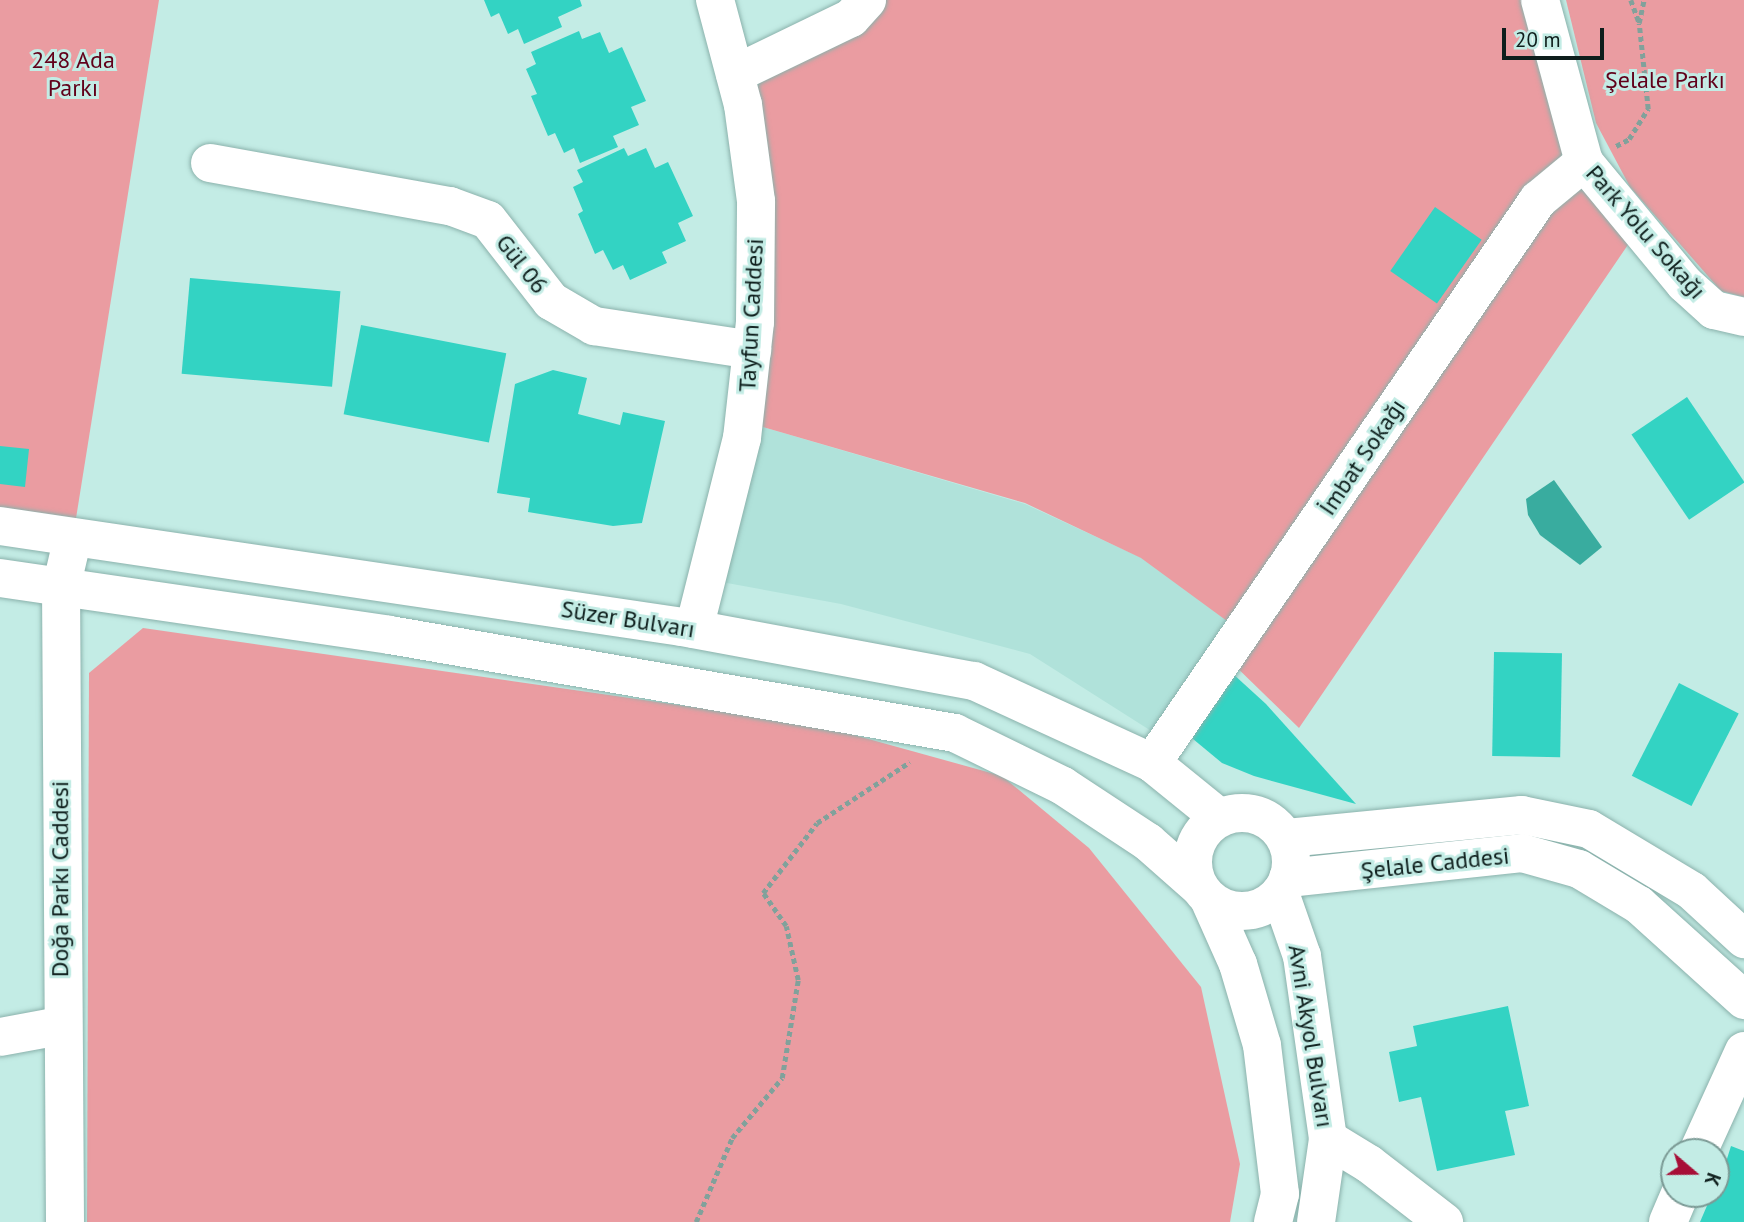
<!DOCTYPE html>
<meta charset="utf-8">
<style>
body{margin:0}
#map{position:relative;width:1744px;height:1222px;overflow:hidden;background:#c3ece5;font-family:"PT Sans",sans-serif}
div>[style]{position:absolute}
[style*='--x']{left:calc(var(--x)*1px);top:calc(var(--y)*1px);width:calc(var(--w)*1px);rotate:calc(var(--a)*1deg)}
.built>*{inset:0;background:#b0e2da}
.green>*{inset:0;background:#ea9ca1}
.water>*{inset:0;background:#39ac9f}
.building>*{inset:0;background:#33d3c3;transform-origin:0 0}
.path>*{height:4.5px;margin-top:-2.25px;transform-origin:0;background:repeating-linear-gradient(90deg,#81a19b 0 5px,transparent 0 8.5px)}
.roads{filter:drop-shadow(0 0 2px #8bb2ac) drop-shadow(0 0 2px #8bb2ac)}
.minor>*{height:38px;margin:-19px;padding:0 19px;transform-origin:19px;border-radius:19px;background:#fff}
.major>*{height:38px;margin:-19px;padding:0 19px;transform-origin:19px;border-radius:19px;background:#fff}
.major>.ring{margin:-19px;padding:0;box-sizing:content-box;background:none;border:38px solid #fff;border-radius:50%}
span{translate:-50% -50%;white-space:nowrap;text-align:center;line-height:1.15;-webkit-text-stroke:6px #c3ece5;paint-order:stroke}
.park-label{font-size:24px;color:#61001a}
.street-label{font-size:24px;color:#0e1e1c}
.north{position:absolute;left:1660px;top:1138px;width:70px;height:70px;box-sizing:border-box;background:#c3ece5;border:2px solid #7b9a95;border-radius:50%;rotate:110deg;font-size:19px;font-weight:700;line-height:28px;text-align:center;color:#0e1e1c}
.north::after{content:'';display:block;margin:auto;width:24px;height:32px;background:#a70e37;clip-path:polygon(50% 0,100% 100%,50% 72%,0 100%)}
.scale{position:absolute;left:1502px;top:28px;width:102px;height:32px;box-sizing:border-box;border:4px solid #0e1e1c;border-top:0;padding-left:9px;font-size:21px;line-height:24px;white-space:nowrap;color:#0e1e1c;-webkit-text-stroke:5px #c3ece5;paint-order:stroke}
</style>
<div id="map">
<div class="built">
<i style="clip-path:polygon(756px 425px,1025px 504px,1144px 559px,1246px 634px,1167px 741px,1030px 654px,841px 604px,716px 581px)"></i>
</div>
<div class="green">
<i style="clip-path:polygon(0 0,159px 0,73px 537px,0 526px)"></i>
<i style="clip-path:polygon(877px 0,1548px 0,1583px 162px,1638px 230px,1299px 728px,1226px 657px,1242px 632px,1141px 558px,1025px 503px,756px 425px,753px 85px)"></i>
<i style="clip-path:polygon(1566px 0,1744px 0,1744px 297px,1721px 291px,1630px 187px,1596px 123px)"></i>
<i style="clip-path:polygon(143px 628px,818px 725px,1002px 776px,1089px 848px,1201px 987px,1240px 1164px,1230px 1222px,87px 1222px,89px 673px)"></i>
</div>
<div class="water">
<i style="clip-path:polygon(1554px 480px,1602px 547px,1580px 565px,1540px 535px,1528px 515px,1526px 499px)"></i>
</div>
<div class="building">
<i style="clip-path:polygon(484px 0,580px 0,582px 6px,558px 17px,562px 27px,524px 44px,518px 29px,508px 34px,499px 13px,491px 17px)"></i>
<i style="clip-path:polygon(579px 31px,582px 39px,600px 32px,609px 53px,622px 47px,646px 101px,631px 107px,639px 125px,613px 136px,618px 147px,580px 163px,574px 148px,564px 153px,555px 133px,548px 136px,531px 96px,537px 94px,526px 69px,536px 64px,531px 52px)"></i>
<i style="clip-path:polygon(624px 148px,628px 156px,646px 148px,655px 168px,668px 162px,693px 216px,678px 223px,686px 241px,662px 252px,667px 263px,630px 280px,623px 265px,613px 270px,603px 250px,595px 254px,578px 214px,583px 211px,573px 187px,583px 182px,577px 170px)"></i>
<i style="left:1435px;top:207px;width:57px;height:78px;rotate:35deg"></i>
<i style="left:190px;top:278px;width:151px;height:96px;rotate:5deg"></i>
<i style="left:361px;top:325px;width:148px;height:91px;rotate:11deg"></i>
<i style="clip-path:polygon(553px 370px,587px 378px,578px 414px,620px 425px,623px 412px,665px 421px,642px 523px,613px 526px,528px 512px,530px 498px,497px 493px,515px 384px)"></i>
<i style="left:1687px;top:397px;width:103px;height:67px;rotate:56deg"></i>
<i style="clip-path:polygon(0 446px,29px 449px,25px 487px,0 484px)"></i>
<i style="left:1494px;top:652px;width:68px;height:104px;rotate:1deg"></i>
<i style="clip-path:polygon(1232px 673px,1266px 704px,1356px 804px,1254px 776px,1222px 763px,1187px 734px)"></i>
<i style="left:1679px;top:683px;width:67px;height:104px;rotate:27deg"></i>
<i style="clip-path:polygon(1508px 1006px,1529px 1106px,1505px 1111px,1515px 1155px,1437px 1171px,1421px 1097px,1399px 1102px,1389px 1052px,1417px 1046px,1413px 1026px)"></i>
<i style="clip-path:polygon(1731px 1146px,1744px 1151px,1744px 1222px,1700px 1222px,1712px 1194px,1716px 1194px)"></i>
</div>
<div class="path">
<i style="--x:1631;--y:0;--w:23;--a:70"></i>
<i style="--x:1616;--y:146;--w:15;--a:-28"></i>
<i style="--x:1629;--y:139;--w:36;--a:-58"></i>
<i style="--x:1648;--y:109;--w:86;--a:-96"></i>
<i style="--x:1639;--y:23;--w:24;--a:-78"></i>
<i style="--x:696;--y:1222;--w:91;--a:-66.8"></i>
<i style="--x:732;--y:1138;--w:78;--a:-50.2"></i>
<i style="--x:782;--y:1078;--w:99;--a:-80.7"></i>
<i style="--x:798;--y:980;--w:55;--a:-102.5"></i>
<i style="--x:786;--y:926;--w:40;--a:-124.9"></i>
<i style="--x:763;--y:893;--w:88;--a:-52.4"></i>
<i style="--x:817;--y:823;--w:111;--a:-33.3"></i>
</div>
<div class="roads">
<div class="minor">
<i style="--x:1540;--y:0;--w:168;--a:74.8"></i>
<i style="--x:1584;--y:162;--w:158;--a:50.4"></i>
<i style="--x:1685;--y:284;--w:39;--a:42"></i>
<i style="--x:1714;--y:310;--w:31;--a:13"></i>
<i style="--x:735;--y:74;--w:129;--a:-25.8"></i>
<i style="--x:851;--y:18;--w:24;--a:-48"></i>
<i style="--x:210;--y:163;--w:244;--a:10.2"></i>
<i style="--x:450;--y:206;--w:40;--a:20.2"></i>
<i style="--x:488;--y:220;--w:103;--a:52.1"></i>
<i style="--x:551;--y:301;--w:50;--a:30.2"></i>
<i style="--x:594;--y:326;--w:160;--a:8.6"></i>
<i style="--x:694;--y:629;--w:197;--a:-75.9"></i>
<i style="--x:742;--y:438;--w:117;--a:-83.6"></i>
<i style="--x:755;--y:322;--w:121;--a:-89.5"></i>
<i style="--x:756;--y:201;--w:97;--a:-97.7"></i>
<i style="--x:743;--y:105;--w:109;--a:-104.9"></i>
<i style="--x:1152;--y:763;--w:683;--a:-55.56"></i>
<i style="--x:1538;--y:200;--w:60;--a:-39.6"></i>
<i style="--x:1287;--y:838;--w:236;--a:-5.6"></i>
<i style="--x:1522;--y:815;--w:68;--a:11.8"></i>
<i style="--x:1589;--y:829;--w:120;--a:31"></i>
<i style="--x:1692;--y:891;--w:71;--a:42.7"></i>
<i style="--x:1288;--y:878;--w:235;--a:-6.1"></i>
<i style="--x:1522;--y:853;--w:59;--a:15.7"></i>
<i style="--x:1579;--y:869;--w:70;--a:31"></i>
<i style="--x:1639;--y:905;--w:142;--a:42.1"></i>
<i style="--x:0;--y:1037;--w:61;--a:-10.4"></i>
<i style="--x:1328;--y:1139;--w:48;--a:31.4"></i>
<i style="--x:1369;--y:1164;--w:95;--a:37.7"></i>
<i style="--x:1698;--y:1152;--w:111;--a:-65.5"></i>
<i style="--x:65;--y:1222;--w:634;--a:-90.36"></i>
<i style="--x:61;--y:588;--w:52;--a:-76.8"></i>
<i style="--x:1668;--y:1222;--w:30;--a:-67"></i>
</div>
<div class="major">
<i style="--x:0;--y:526;--w:689;--a:8.42"></i>
<i style="--x:682;--y:627;--w:297;--a:10.5"></i>
<i style="--x:974;--y:681;--w:196;--a:24.7"></i>
<i style="--x:1152;--y:763;--w:87;--a:39"></i>
<i style="--x:0;--y:578;--w:394;--a:8.3"></i>
<i style="--x:390;--y:635;--w:573;--a:9.84"></i>
<i style="--x:955;--y:733;--w:120;--a:26.1"></i>
<i style="--x:1063;--y:786;--w:102;--a:33.4"></i>
<i style="--x:1148;--y:842;--w:68;--a:41.4"></i>
<i class="ring" style="left:1193px;top:813px;width:60px;height:60px"></i>
<i style="--x:1280;--y:893;--w:67;--a:70.8"></i>
<i style="--x:1302;--y:956;--w:185;--a:81.9"></i>
<i style="--x:1328;--y:1139;--w:84;--a:98.2"></i>
<i style="--x:1209;--y:899;--w:71;--a:66"></i>
<i style="--x:1238;--y:964;--w:84;--a:73.5"></i>
<i style="--x:1262;--y:1045;--w:150;--a:83.1"></i>
<i style="--x:1280;--y:1194;--w:29;--a:104"></i>
</div>
</div>
<div class="park-label">
<span style="left:73px;top:74px">248 Ada<br>Parkı</span>
<span style="left:1665px;top:80px">Şelale Parkı</span>
</div>
<div class="street-label">
<span style="left:1646px;top:232px;rotate:49deg">Park Yolu Sokağı</span>
<span style="left:522px;top:264px;rotate:52deg">Gül 06</span>
<span style="left:751px;top:315px;rotate:-87deg">Tayfun Caddesi</span>
<span style="left:1362px;top:457px;rotate:-56deg">İmbat Sokağı</span>
<span style="left:628px;top:619px;rotate:9deg">Süzer Bulvarı</span>
<span style="left:1435px;top:863px;rotate:-6deg">Şelale Caddesi</span>
<span style="left:60px;top:879px;rotate:-90deg">Doğa Parkı Caddesi</span>
<span style="left:1311px;top:1036px;rotate:81deg">Avni Akyol Bulvarı</span>
</div>
<div class="north">K</div>
<div class="scale">20 m</div>
</div>
